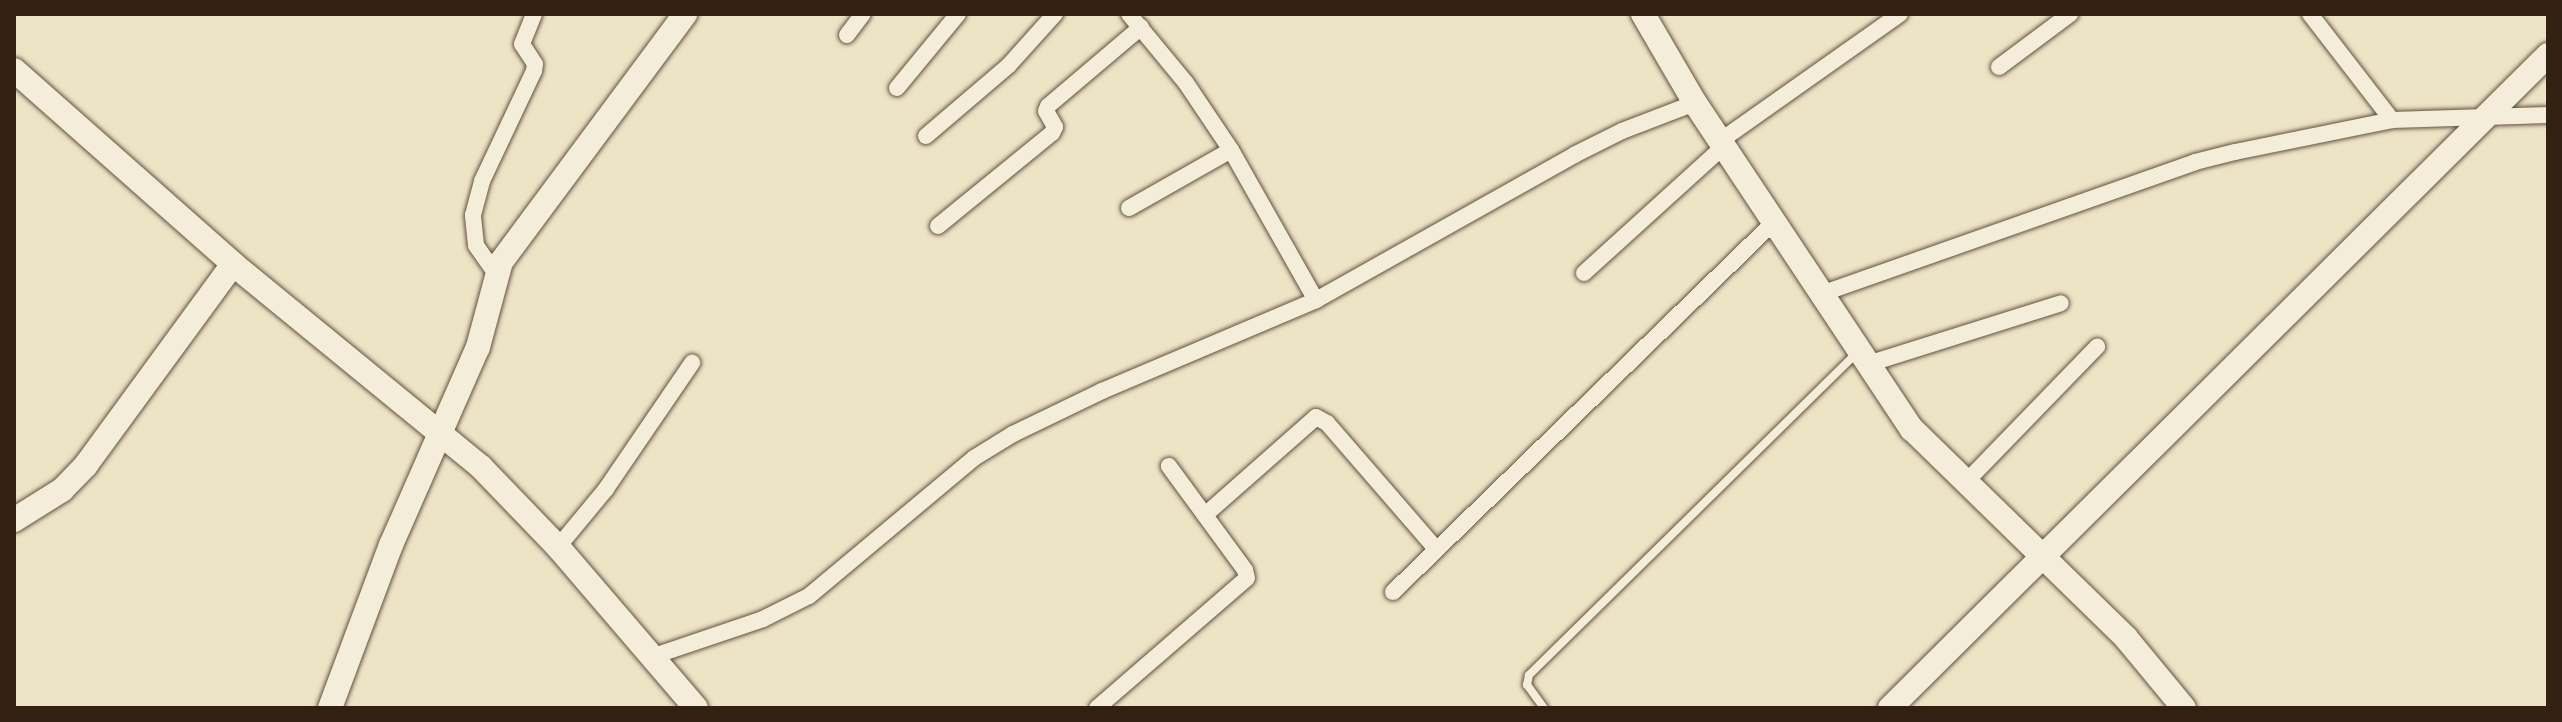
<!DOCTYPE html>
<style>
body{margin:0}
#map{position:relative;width:2562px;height:722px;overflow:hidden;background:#ede3c5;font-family:"IM FELL English",serif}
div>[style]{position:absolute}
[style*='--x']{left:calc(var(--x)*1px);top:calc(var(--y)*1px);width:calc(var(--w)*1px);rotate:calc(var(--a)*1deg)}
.roads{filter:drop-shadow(0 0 2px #62513f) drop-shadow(0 0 2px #62513f)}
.lane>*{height:8px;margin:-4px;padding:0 4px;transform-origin:4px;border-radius:4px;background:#f3edd9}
.street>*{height:16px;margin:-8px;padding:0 8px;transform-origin:8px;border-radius:8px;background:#f3edd9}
.secondary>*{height:24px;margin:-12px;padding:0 12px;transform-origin:12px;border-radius:12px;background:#f3edd9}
span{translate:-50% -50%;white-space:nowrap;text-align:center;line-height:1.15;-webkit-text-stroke:7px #f3edd9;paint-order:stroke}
.frame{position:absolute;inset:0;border:16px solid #332012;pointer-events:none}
</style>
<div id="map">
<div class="roads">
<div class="lane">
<i style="--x:1544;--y:708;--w:29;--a:-126"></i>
<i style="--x:1527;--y:685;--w:10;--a:-79"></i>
<i style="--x:1529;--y:675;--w:462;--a:-44.5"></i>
</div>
<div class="street">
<i style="--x:1129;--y:14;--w:89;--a:50.4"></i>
<i style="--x:1186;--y:83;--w:81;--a:56.1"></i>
<i style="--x:1231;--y:150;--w:172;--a:60.5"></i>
<i style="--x:2310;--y:14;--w:134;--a:52.3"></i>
<i style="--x:847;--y:35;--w:26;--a:-53"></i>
<i style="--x:1999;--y:67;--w:89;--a:-36.7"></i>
<i style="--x:897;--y:88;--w:96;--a:-50.5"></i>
<i style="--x:926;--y:136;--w:109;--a:-40.5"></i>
<i style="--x:1009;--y:65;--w:69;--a:-48"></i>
<i style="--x:1720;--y:141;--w:220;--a:-35.2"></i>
<i style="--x:1129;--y:208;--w:117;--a:-29.6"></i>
<i style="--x:938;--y:226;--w:147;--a:-39.2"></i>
<i style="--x:1052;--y:133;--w:7;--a:-63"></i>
<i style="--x:1055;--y:127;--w:18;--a:-119"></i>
<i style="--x:1046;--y:111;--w:5;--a:-68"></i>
<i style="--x:1048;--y:106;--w:122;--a:-40.3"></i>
<i style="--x:1584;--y:273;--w:189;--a:-42.2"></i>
<i style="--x:496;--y:274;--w:35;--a:-125"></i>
<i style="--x:476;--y:245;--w:30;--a:-96"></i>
<i style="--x:473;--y:215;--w:35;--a:-75"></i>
<i style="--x:482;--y:181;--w:122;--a:-64.7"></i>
<i style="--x:534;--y:71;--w:7;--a:-82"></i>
<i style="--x:535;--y:64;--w:24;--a:-123"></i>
<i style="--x:522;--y:44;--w:32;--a:-68"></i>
<i style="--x:1821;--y:294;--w:397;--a:-19.4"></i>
<i style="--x:2195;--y:162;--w:41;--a:-14"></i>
<i style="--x:2235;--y:152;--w:160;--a:-11.5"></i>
<i style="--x:2392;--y:120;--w:156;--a:-1.8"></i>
<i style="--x:1868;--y:364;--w:202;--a:-17.5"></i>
<i style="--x:1965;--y:483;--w:190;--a:-45.9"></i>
<i style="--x:1205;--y:515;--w:148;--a:-41.4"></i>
<i style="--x:1316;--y:417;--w:13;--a:29"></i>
<i style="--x:1327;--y:423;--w:167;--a:49.1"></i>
<i style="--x:558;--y:547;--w:75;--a:-50.4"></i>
<i style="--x:606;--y:489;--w:153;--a:-55.7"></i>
<i style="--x:1393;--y:592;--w:531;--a:-44.16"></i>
<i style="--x:654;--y:656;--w:115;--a:-18.7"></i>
<i style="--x:763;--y:619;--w:51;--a:-26.6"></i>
<i style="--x:809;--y:596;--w:215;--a:-39.9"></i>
<i style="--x:974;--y:458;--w:46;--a:-31.6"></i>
<i style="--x:1013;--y:434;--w:99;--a:-25.8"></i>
<i style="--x:1102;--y:391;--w:233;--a:-23"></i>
<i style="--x:1316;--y:300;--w:296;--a:-29.3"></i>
<i style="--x:1574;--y:155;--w:54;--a:-26.6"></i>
<i style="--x:1622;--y:131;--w:78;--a:-21"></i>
<i style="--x:1097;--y:708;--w:198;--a:-40.9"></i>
<i style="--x:1247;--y:578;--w:8;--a:-104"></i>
<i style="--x:1245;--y:570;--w:129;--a:-126.2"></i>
</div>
<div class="secondary">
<i style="--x:1643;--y:14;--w:103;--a:59.7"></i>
<i style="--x:1695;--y:103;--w:392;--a:56.4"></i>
<i style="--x:1912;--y:429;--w:299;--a:44.3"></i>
<i style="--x:2126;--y:638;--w:91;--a:50.4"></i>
<i style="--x:14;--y:70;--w:293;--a:41.5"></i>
<i style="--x:233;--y:264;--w:320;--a:39.3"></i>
<i style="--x:481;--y:467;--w:111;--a:46.1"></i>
<i style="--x:558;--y:547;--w:212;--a:49.4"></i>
<i style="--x:14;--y:520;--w:57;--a:-32"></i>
<i style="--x:62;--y:490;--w:35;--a:-46"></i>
<i style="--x:86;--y:465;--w:249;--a:-53.8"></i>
<i style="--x:330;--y:708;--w:174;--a:-69.5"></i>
<i style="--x:391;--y:545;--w:216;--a:-66.3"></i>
<i style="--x:478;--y:347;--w:88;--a:-74.9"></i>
<i style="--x:501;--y:262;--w:309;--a:-53.4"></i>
<i style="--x:1890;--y:708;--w:927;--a:-44.78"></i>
</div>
</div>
<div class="frame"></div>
</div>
